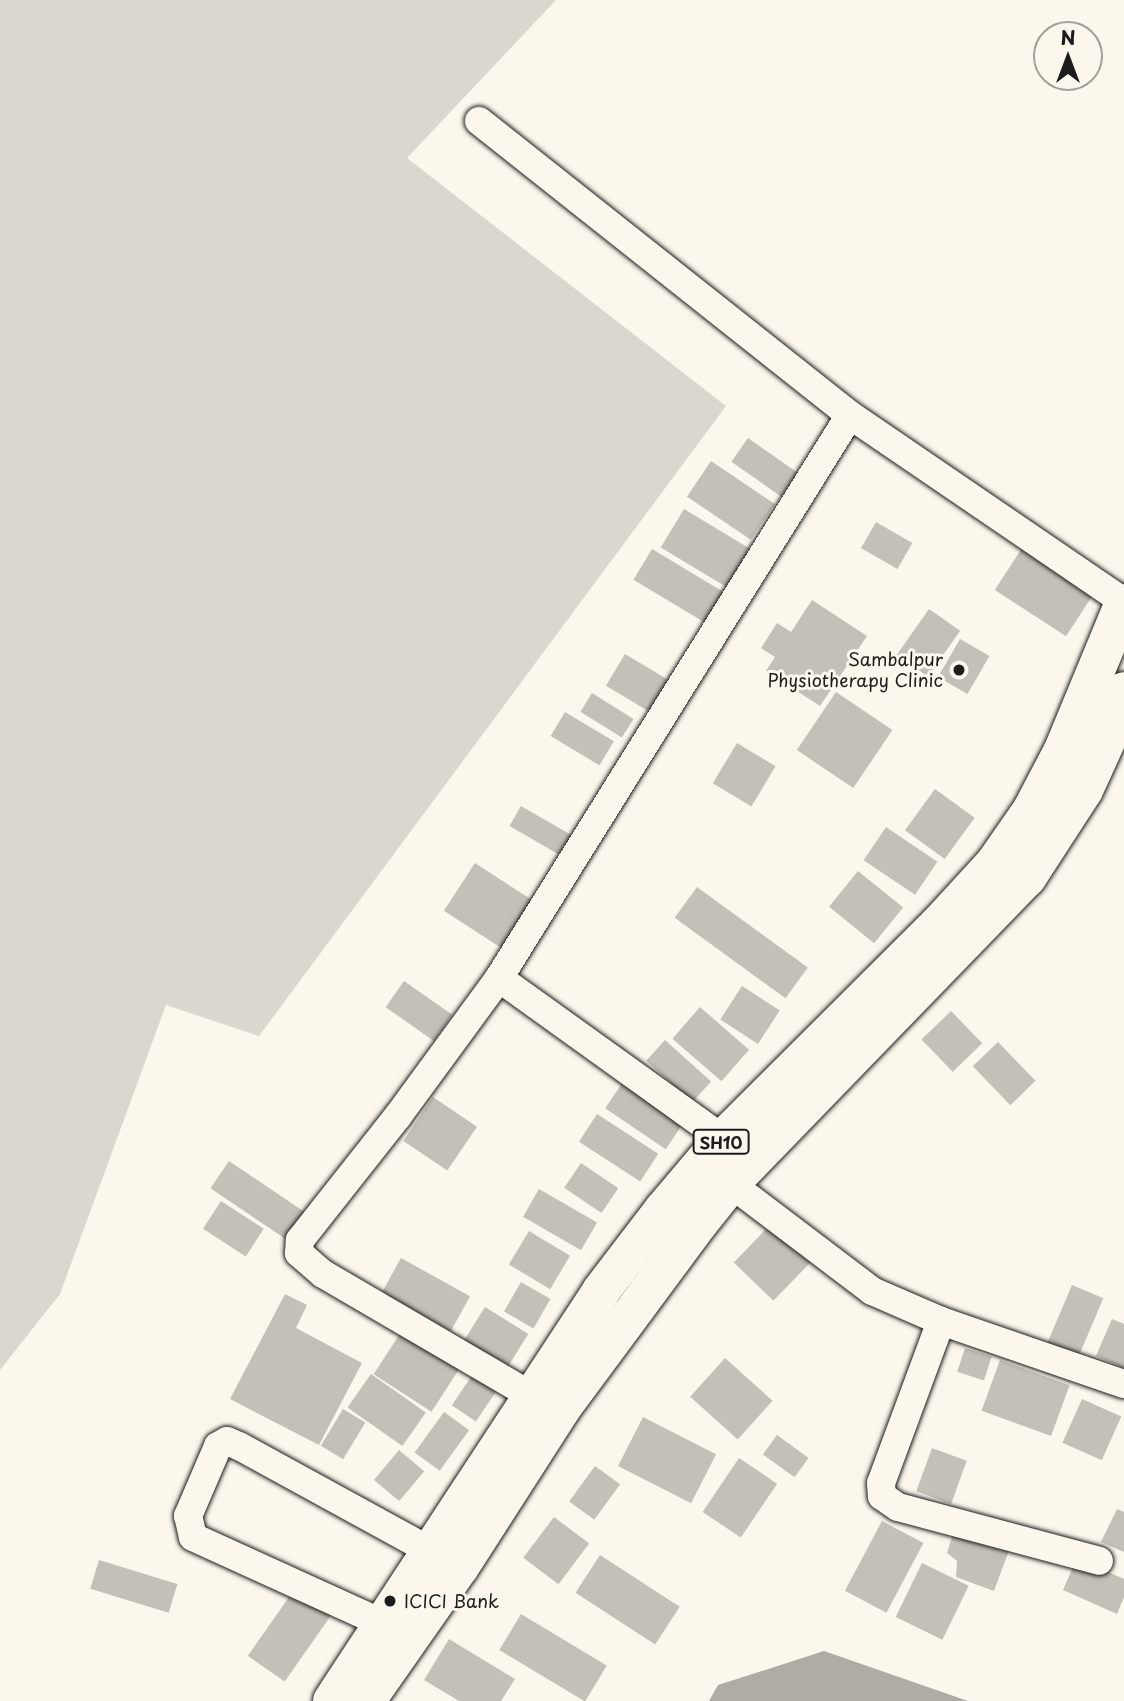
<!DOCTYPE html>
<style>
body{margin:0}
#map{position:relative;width:1124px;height:1701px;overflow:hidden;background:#fbf7ec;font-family:"Playpen Sans",sans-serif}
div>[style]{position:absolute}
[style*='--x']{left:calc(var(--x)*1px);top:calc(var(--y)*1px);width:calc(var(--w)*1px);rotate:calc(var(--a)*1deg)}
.green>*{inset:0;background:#dad7ce}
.water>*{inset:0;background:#afaca5}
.building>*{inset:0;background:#c3c0b8;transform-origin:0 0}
.roads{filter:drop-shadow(0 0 2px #1c1c1c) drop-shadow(0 0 2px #1c1c1c)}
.minor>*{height:28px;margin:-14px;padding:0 14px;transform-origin:14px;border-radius:14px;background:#fbf7ec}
.primary>*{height:38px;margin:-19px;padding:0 19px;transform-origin:19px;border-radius:19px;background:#fbf7ec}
.dots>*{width:19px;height:19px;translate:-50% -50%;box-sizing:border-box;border:4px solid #fbf7ec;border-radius:50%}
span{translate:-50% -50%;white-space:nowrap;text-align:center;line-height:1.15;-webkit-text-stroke:6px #fbf7ec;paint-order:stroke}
.shield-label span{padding:2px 5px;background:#fbf7ec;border:2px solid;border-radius:5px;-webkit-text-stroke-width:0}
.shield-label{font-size:16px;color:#1c1c1c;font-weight:700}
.poi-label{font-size:18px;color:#1c1c1c}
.right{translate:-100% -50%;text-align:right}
.left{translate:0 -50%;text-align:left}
.north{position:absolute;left:1033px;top:21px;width:70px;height:70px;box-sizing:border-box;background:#fbf7ec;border:2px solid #a29f99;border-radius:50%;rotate:0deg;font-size:19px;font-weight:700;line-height:28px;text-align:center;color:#1c1c1c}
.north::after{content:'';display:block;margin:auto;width:24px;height:32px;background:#1c1c1c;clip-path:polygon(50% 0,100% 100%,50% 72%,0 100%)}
</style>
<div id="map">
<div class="green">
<i style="clip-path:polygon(0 0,556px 0,407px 158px,726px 406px,259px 1036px,166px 1005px,60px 1294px,0 1370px)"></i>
</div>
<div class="water">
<i style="clip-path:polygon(824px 1651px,968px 1701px,709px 1701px,718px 1685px)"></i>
</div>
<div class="building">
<i style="left:748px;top:438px;width:64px;height:29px;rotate:35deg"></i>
<i style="left:711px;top:461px;width:77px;height:43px;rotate:34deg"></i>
<i style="left:684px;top:509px;width:80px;height:45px;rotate:31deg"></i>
<i style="left:876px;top:522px;width:42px;height:30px;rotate:30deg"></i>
<i style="left:1022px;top:548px;width:85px;height:50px;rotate:33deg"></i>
<i style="left:652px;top:549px;width:84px;height:36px;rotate:31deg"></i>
<i style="clip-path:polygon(812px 600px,867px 636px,820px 706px,766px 671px,775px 657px,761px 648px,777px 623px,791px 632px)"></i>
<i style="left:929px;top:609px;width:38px;height:56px;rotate:35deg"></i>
<i style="left:960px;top:639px;width:34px;height:44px;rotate:30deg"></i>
<i style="left:625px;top:654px;width:57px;height:37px;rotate:31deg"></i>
<i style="left:836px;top:692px;width:68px;height:70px;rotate:34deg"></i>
<i style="left:592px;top:693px;width:49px;height:22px;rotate:32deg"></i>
<i style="left:565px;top:712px;width:57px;height:28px;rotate:31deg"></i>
<i style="left:737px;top:743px;width:45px;height:47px;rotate:31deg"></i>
<i style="left:935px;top:789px;width:49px;height:51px;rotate:36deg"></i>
<i style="left:521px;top:806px;width:59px;height:23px;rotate:30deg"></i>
<i style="left:886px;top:827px;width:62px;height:40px;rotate:34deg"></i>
<i style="left:475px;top:863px;width:68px;height:57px;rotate:33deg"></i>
<i style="left:858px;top:871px;width:58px;height:46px;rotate:39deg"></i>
<i style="left:697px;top:887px;width:137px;height:38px;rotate:36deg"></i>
<i style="left:404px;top:981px;width:59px;height:32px;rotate:35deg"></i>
<i style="left:742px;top:986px;width:45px;height:40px;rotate:33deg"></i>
<i style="left:700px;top:1007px;width:65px;height:42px;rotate:41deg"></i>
<i style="left:951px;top:1011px;width:45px;height:41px;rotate:46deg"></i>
<i style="left:665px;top:1040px;width:62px;height:28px;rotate:42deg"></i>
<i style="left:998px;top:1042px;width:54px;height:35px;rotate:46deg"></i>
<i style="left:627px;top:1076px;width:73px;height:39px;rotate:34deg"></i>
<i style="left:433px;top:1097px;width:53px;height:53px;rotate:34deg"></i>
<i style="left:597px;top:1114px;width:73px;height:33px;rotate:33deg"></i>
<i style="left:229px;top:1161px;width:92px;height:33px;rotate:34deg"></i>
<i style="left:581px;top:1163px;width:45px;height:30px;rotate:34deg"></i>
<i style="left:539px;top:1189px;width:67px;height:32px;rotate:30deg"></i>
<i style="left:221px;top:1201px;width:51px;height:33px;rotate:33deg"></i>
<i style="left:772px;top:1223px;width:55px;height:55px;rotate:44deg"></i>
<i style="left:529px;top:1231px;width:48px;height:39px;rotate:31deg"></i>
<i style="left:401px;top:1258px;width:79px;height:40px;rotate:29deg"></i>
<i style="left:521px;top:1282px;width:34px;height:34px;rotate:30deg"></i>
<i style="left:1072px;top:1285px;width:34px;height:65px;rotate:23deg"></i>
<i style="clip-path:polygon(285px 1294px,307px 1305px,296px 1328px,362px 1363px,319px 1445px,230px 1399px)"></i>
<i style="left:485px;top:1307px;width:51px;height:39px;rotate:32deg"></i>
<i style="clip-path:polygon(1112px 1319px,1124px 1324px,1124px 1368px,1096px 1356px)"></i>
<i style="left:403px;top:1329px;width:69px;height:54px;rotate:33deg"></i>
<i style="left:965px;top:1348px;width:28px;height:25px;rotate:18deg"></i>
<i style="left:725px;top:1358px;width:64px;height:52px;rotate:42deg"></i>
<i style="left:1000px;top:1360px;width:74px;height:54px;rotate:20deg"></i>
<i style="left:477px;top:1368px;width:29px;height:45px;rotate:34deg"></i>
<i style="left:371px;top:1374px;width:67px;height:41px;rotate:35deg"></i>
<i style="left:1082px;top:1399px;width:43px;height:48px;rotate:24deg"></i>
<i style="left:343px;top:1409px;width:26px;height:43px;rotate:31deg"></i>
<i style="left:444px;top:1412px;width:31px;height:50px;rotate:36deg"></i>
<i style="left:643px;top:1417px;width:82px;height:55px;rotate:27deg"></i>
<i style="left:777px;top:1435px;width:39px;height:24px;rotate:36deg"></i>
<i style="left:932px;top:1448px;width:37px;height:46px;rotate:20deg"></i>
<i style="left:399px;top:1450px;width:33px;height:39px;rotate:40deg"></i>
<i style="left:739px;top:1458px;width:46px;height:65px;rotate:34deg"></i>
<i style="left:595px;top:1466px;width:31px;height:44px;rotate:36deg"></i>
<i style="clip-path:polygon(1117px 1509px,1124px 1512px,1124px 1552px,1101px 1542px)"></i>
<i style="left:554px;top:1517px;width:44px;height:51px;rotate:37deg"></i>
<i style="left:882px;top:1521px;width:47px;height:79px;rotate:28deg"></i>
<i style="clip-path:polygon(954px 1530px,1010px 1548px,994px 1591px,956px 1577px,957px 1561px,947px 1553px)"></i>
<i style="left:600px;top:1555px;width:95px;height:45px;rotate:33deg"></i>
<i style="clip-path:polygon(1077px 1558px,1124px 1579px,1124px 1597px,1117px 1614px,1063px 1590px)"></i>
<i style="left:99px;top:1560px;width:82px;height:30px;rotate:17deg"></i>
<i style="left:922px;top:1563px;width:52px;height:60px;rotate:26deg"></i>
<i style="left:296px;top:1587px;width:45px;height:84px;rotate:35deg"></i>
<i style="left:521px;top:1614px;width:100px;height:42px;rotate:31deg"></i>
<i style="clip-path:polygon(449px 1639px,515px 1679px,501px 1701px,459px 1701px,424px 1680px)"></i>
</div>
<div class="roads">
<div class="minor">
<i style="--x:479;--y:121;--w:473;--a:38.4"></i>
<i style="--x:850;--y:415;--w:332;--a:34.3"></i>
<i style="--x:499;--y:978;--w:294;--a:35.7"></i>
<i style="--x:718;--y:1174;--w:193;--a:37.2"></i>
<i style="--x:872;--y:1291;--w:75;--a:23.5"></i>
<i style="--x:941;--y:1321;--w:194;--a:19"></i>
<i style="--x:941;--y:1321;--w:173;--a:110.3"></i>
<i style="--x:881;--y:1483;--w:13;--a:86"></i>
<i style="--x:882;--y:1496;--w:19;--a:35"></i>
<i style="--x:898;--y:1507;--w:208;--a:15"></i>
<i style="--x:532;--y:1396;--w:242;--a:-149.7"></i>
<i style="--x:323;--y:1274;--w:32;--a:-139"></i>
<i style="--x:299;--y:1253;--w:13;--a:-86"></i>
<i style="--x:300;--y:1240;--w:158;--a:-51.7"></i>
<i style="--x:398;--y:1116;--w:171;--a:-53.8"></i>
<i style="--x:499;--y:978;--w:663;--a:-58.06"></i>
<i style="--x:384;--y:1624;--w:210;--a:-155.5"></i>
<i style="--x:193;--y:1537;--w:22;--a:-103"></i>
<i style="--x:188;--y:1516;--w:76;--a:-66.8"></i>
<i style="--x:218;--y:1446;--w:10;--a:-29"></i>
<i style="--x:227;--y:1441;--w:13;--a:23"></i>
<i style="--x:239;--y:1446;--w:219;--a:28.7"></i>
</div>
<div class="primary">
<i style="--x:332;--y:1701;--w:490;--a:-56.7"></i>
<i style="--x:601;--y:1291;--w:102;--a:-52.6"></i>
<i style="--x:663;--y:1210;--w:93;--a:-49.8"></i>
<i style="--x:723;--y:1139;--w:302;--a:-44.9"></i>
<i style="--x:937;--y:926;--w:84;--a:-47.4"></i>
<i style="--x:994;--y:864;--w:65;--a:-55.1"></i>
<i style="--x:1031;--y:811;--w:69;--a:-62.3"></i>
<i style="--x:1063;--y:750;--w:159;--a:-67.5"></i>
<i style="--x:366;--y:1701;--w:164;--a:-55"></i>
<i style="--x:460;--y:1567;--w:189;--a:-57.3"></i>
<i style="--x:562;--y:1408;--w:230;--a:-53.5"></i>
<i style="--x:699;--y:1223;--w:51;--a:-51.3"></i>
<i style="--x:731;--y:1183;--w:425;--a:-45.9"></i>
<i style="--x:1027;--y:878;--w:105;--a:-57.1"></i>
<i style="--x:1084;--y:790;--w:63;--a:-65.5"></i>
<i style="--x:1110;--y:733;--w:44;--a:-71.6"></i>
</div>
</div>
<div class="dots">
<i style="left:959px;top:670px;background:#1c1c1c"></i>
<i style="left:390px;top:1601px;background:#1c1c1c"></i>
</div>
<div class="shield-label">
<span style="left:721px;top:1142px">SH10</span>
</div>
<div class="poi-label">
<span class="right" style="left:943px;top:670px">Sambalpur<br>Physiotherapy Clinic</span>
<span class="left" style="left:404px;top:1601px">ICICI Bank</span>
</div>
<div class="north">N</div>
</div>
